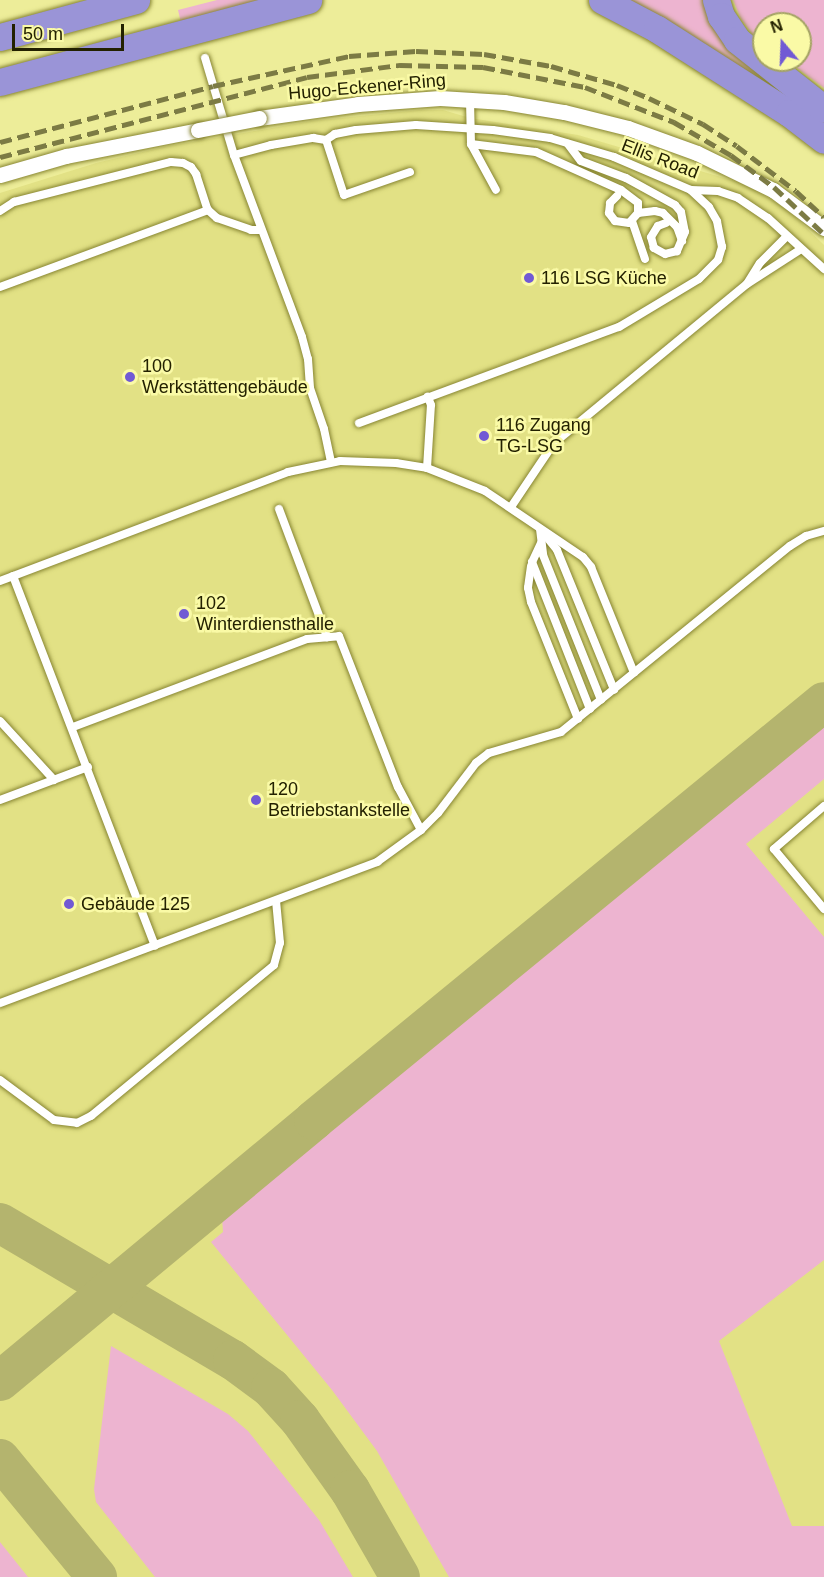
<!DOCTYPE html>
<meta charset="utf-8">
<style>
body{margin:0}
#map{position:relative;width:824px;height:1577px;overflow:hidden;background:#eded99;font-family:Arial,sans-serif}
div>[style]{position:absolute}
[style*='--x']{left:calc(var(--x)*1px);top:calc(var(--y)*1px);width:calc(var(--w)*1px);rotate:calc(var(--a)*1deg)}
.built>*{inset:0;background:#e2e185}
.green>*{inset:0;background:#edb4d0}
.taxiway>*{height:40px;margin:-20px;padding:0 20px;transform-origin:20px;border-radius:20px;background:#b4b46e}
.roads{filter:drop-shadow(0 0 2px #878532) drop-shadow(0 0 2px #878532)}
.lane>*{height:8px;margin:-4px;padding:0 4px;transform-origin:4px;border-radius:4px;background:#fff}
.street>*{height:15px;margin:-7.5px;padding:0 7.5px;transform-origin:7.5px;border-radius:7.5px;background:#fff}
.highway>*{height:27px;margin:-13.5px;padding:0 13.5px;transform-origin:13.5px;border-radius:13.5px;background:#9a94d7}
.rail>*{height:4.5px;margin-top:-2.25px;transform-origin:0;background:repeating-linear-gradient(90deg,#7c7b44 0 12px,transparent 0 18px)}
.bridges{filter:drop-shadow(0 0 2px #878532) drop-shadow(0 0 2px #878532)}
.street-bridge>*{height:15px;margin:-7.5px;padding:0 7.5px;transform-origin:7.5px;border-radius:7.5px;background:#fff}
.dots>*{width:16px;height:16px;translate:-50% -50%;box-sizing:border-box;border:3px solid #fafaa6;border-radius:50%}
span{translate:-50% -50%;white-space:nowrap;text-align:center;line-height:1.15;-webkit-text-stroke:5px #fafaa6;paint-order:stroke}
.street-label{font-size:18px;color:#232100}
.poi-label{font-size:18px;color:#232100}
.left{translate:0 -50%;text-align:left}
.north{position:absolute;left:752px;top:12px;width:60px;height:60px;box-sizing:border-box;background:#fafaa6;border:2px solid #a4a364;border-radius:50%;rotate:341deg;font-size:16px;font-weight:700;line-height:24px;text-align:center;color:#232100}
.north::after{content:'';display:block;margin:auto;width:21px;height:27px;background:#715ad4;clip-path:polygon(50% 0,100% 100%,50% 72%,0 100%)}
.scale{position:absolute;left:12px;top:24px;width:112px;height:27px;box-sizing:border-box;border:3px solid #232100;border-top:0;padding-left:8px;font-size:18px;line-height:21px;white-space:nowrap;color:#232100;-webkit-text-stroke:4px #fafaa6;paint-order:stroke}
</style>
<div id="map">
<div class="built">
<i style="clip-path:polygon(419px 110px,443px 110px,470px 118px,578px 135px,748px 185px,789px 211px,824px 245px,824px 1577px,0 1577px,0 193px,96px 163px,164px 147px,312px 121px)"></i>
</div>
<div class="green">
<i style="clip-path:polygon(217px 0,285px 0,182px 27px,178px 10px)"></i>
<i style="clip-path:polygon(618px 0,704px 0,824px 121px,824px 132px)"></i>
<i style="clip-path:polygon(733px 0,824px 0,824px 88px,786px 60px,800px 60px,800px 24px,764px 24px,764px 44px,752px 34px,741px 19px)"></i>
<i style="clip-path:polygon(824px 726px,824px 779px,746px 844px,824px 937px,824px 1260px,719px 1341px,792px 1526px,824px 1526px,824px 1577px,449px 1577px,377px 1451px,332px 1390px,211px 1242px,223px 1232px,222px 1217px)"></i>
<i style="clip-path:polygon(111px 1346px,228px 1414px,248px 1431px,319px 1520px,353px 1577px,155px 1577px,96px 1502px,94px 1489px)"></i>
<i style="clip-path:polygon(0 1542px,28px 1577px,0 1577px)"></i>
</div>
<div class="taxiway">
<i style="--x:0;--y:1223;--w:270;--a:30.5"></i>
<i style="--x:233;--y:1360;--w:47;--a:36.4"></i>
<i style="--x:271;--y:1388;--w:43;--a:47.8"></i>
<i style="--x:300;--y:1420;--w:86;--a:54.5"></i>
<i style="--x:350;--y:1490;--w:100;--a:60.1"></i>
<i style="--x:0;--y:1381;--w:408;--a:-39.7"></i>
<i style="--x:314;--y:1120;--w:659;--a:-39.34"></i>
<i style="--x:0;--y:1459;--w:153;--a:50.6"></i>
</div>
<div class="roads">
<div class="lane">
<i style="--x:205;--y:58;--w:101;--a:73.4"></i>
<i style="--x:234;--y:155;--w:194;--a:69.5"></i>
<i style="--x:302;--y:337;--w:23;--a:75"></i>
<i style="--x:308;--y:359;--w:29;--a:86"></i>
<i style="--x:310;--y:388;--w:43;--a:71.1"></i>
<i style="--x:324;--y:429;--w:34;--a:78"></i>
<i style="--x:470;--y:100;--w:44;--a:88.7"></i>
<i style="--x:471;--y:144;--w:52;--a:61.5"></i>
<i style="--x:471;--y:144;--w:65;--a:7"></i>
<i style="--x:536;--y:152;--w:93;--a:24.1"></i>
<i style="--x:621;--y:190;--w:21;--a:37"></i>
<i style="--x:638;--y:203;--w:10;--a:90"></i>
<i style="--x:638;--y:213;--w:13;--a:132"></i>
<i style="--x:629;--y:223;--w:14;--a:-172"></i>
<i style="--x:615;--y:221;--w:10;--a:-127"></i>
<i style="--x:609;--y:213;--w:10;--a:-84"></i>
<i style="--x:610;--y:203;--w:10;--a:-45"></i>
<i style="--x:568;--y:144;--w:21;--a:53"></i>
<i style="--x:581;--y:161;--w:48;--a:20.7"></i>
<i style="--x:626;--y:178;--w:56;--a:28.9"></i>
<i style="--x:675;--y:205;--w:9;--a:49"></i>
<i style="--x:681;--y:212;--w:20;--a:79"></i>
<i style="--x:685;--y:232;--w:21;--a:113"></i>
<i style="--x:677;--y:251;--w:12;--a:166"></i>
<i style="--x:665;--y:254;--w:13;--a:-151"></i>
<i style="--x:654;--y:248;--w:11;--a:-105"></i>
<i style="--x:651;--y:237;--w:13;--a:-58"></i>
<i style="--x:658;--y:226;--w:9;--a:-21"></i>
<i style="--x:234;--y:155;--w:38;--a:-15"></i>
<i style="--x:271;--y:145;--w:43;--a:-9.5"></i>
<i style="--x:313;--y:138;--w:13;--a:9"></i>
<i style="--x:410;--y:172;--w:70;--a:160.8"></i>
<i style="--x:344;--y:195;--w:58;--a:-108.1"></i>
<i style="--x:326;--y:140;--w:11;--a:-34"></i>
<i style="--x:335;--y:134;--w:21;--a:-11"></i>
<i style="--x:356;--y:130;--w:60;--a:-4.8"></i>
<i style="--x:416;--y:125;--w:77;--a:3.7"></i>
<i style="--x:493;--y:130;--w:58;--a:8"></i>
<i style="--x:550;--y:138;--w:67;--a:16.5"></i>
<i style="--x:614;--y:157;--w:84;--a:23.2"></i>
<i style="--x:691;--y:190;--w:27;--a:2"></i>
<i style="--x:718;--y:191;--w:21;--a:19"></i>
<i style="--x:738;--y:198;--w:36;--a:34"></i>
<i style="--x:768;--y:218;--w:76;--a:42.3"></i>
<i style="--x:0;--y:211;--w:17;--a:-33"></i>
<i style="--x:14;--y:202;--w:162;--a:-14.3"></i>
<i style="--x:171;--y:162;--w:12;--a:5"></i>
<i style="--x:183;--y:163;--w:9;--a:27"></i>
<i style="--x:191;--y:167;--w:9;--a:54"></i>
<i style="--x:196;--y:174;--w:38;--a:72"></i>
<i style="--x:208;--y:210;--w:12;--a:42"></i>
<i style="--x:217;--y:218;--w:36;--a:19"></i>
<i style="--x:251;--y:230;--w:10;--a:0"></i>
<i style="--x:638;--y:213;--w:17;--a:-7"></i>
<i style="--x:655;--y:211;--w:8;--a:14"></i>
<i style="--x:663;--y:213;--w:20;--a:45"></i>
<i style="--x:677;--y:227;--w:15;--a:70"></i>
<i style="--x:632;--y:221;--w:40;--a:71.1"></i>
<i style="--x:748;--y:282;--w:22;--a:-58"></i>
<i style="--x:760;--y:263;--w:38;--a:-45"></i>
<i style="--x:0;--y:287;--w:222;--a:-20.3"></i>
<i style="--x:359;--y:423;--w:277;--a:-20.3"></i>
<i style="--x:619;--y:327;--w:93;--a:-31"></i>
<i style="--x:699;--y:279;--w:27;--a:-45"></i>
<i style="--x:718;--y:260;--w:14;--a:-73"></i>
<i style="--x:722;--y:247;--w:26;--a:-101"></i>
<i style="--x:717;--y:221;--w:16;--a:-120"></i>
<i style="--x:709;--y:207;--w:25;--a:-137"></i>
<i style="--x:427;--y:468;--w:63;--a:-86.4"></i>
<i style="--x:431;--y:405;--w:9;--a:-111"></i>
<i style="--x:511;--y:507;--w:77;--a:-56.1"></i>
<i style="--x:554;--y:443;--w:250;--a:-39.5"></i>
<i style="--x:747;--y:284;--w:64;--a:-32.9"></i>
<i style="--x:279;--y:509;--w:137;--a:69.4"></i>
<i style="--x:540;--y:529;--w:26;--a:83"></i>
<i style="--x:543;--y:555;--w:156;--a:68.2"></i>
<i style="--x:545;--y:535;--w:19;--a:51"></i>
<i style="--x:557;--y:550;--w:151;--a:67.8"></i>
<i style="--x:541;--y:543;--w:21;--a:115"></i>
<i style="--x:532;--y:562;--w:158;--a:68.5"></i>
<i style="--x:531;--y:566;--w:22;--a:98"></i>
<i style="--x:528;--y:588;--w:14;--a:78"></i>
<i style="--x:531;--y:602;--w:126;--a:68.1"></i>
<i style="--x:13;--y:576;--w:396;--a:69"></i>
<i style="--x:0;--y:581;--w:308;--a:-20.7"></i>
<i style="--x:288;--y:472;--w:53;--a:-11.9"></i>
<i style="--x:340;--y:461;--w:56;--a:2"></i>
<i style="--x:396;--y:463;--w:31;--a:9"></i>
<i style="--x:427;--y:468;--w:62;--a:21.6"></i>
<i style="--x:485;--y:491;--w:118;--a:34"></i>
<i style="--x:583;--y:557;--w:13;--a:51"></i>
<i style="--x:591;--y:567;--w:114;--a:67.9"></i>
<i style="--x:0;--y:721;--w:80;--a:47.5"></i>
<i style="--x:73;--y:727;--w:250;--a:-20.6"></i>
<i style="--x:307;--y:639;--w:32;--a:-5"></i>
<i style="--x:339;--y:636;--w:162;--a:68.7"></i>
<i style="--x:398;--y:787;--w:49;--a:61.9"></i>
<i style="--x:0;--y:800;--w:94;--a:-20.6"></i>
<i style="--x:824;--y:806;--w:66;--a:139.3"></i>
<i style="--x:774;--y:849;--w:78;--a:50.2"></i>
<i style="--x:0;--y:1003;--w:403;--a:-20.5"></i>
<i style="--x:377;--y:862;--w:54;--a:-36"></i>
<i style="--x:421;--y:830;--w:24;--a:-45"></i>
<i style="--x:438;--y:813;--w:63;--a:-52.8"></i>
<i style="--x:476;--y:763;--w:16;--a:-38"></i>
<i style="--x:489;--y:753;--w:75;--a:-16.3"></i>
<i style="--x:561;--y:732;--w:295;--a:-39.1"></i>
<i style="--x:790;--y:546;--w:19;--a:-32"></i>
<i style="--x:806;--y:536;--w:19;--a:-16"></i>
<i style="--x:0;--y:1080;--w:67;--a:36.5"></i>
<i style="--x:54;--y:1120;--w:23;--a:7"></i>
<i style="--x:77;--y:1123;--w:16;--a:-27"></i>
<i style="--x:91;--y:1116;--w:237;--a:-39.5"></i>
<i style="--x:274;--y:965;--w:23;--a:-75"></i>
<i style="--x:280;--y:943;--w:42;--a:-95.4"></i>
</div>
<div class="street">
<i style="--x:259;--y:118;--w:100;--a:-8"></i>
<i style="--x:358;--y:104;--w:82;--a:-4.2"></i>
<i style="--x:440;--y:98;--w:64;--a:3.6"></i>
<i style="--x:504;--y:102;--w:61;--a:9.5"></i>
<i style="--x:564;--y:112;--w:66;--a:14"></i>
<i style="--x:628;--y:128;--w:73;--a:19.9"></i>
<i style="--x:697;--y:153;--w:85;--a:26"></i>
<i style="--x:773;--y:190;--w:64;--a:36.7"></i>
<i style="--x:0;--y:175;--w:69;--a:-16.1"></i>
<i style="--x:66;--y:156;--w:135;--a:-11.1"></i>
</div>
<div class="highway">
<i style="--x:602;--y:0;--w:62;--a:27.8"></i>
<i style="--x:657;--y:29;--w:156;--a:32.5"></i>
<i style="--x:789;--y:113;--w:44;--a:37.6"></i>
<i style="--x:716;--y:0;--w:17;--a:73"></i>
<i style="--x:721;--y:16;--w:29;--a:56"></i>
<i style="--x:737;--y:40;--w:111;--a:38.4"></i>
<i style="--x:0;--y:37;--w:141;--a:-15.2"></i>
<i style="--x:0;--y:82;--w:319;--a:-14.9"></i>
</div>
</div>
<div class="rail">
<i style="--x:0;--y:142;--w:220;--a:-14.7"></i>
<i style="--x:213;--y:86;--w:139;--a:-12.4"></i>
<i style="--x:349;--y:56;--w:67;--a:-4.3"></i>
<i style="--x:416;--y:51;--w:68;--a:2.5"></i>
<i style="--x:484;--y:54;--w:68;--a:10.2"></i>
<i style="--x:551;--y:66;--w:69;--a:16.1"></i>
<i style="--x:617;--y:85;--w:35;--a:22"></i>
<i style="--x:649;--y:98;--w:60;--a:25.7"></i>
<i style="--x:703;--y:124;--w:40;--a:32.9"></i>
<i style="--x:737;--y:146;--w:74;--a:37.3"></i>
<i style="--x:796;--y:191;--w:38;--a:43"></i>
<i style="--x:0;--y:157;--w:317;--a:-14.6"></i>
<i style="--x:307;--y:77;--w:94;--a:-7.4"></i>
<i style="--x:400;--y:65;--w:83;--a:1.4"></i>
<i style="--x:483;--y:67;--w:104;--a:11.1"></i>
<i style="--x:585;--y:87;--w:96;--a:21.5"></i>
<i style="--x:674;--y:122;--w:66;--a:30.1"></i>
<i style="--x:731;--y:155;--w:54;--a:36.7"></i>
<i style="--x:774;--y:187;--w:69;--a:43.2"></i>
</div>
<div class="bridges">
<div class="street-bridge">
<i style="--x:198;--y:130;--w:62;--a:-11.1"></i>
</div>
</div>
<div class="dots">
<i style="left:529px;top:278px;background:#715ad4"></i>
<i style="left:130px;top:377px;background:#715ad4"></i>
<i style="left:484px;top:436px;background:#715ad4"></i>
<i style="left:184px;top:614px;background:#715ad4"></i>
<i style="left:256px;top:800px;background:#715ad4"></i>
<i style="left:69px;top:904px;background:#715ad4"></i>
</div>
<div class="street-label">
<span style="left:367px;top:87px;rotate:-5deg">Hugo-Eckener-Ring</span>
<span style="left:660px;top:159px;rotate:21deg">Ellis Road</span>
</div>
<div class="poi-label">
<span class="left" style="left:541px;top:278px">116 LSG Küche</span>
<span class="left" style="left:142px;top:377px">100<br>Werkstättengebäude</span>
<span class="left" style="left:496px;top:436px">116 Zugang<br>TG-LSG</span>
<span class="left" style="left:196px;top:614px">102<br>Winterdiensthalle</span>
<span class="left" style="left:268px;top:800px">120<br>Betriebstankstelle</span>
<span class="left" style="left:81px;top:904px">Gebäude 125</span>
</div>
<div class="north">N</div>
<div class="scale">50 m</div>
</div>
